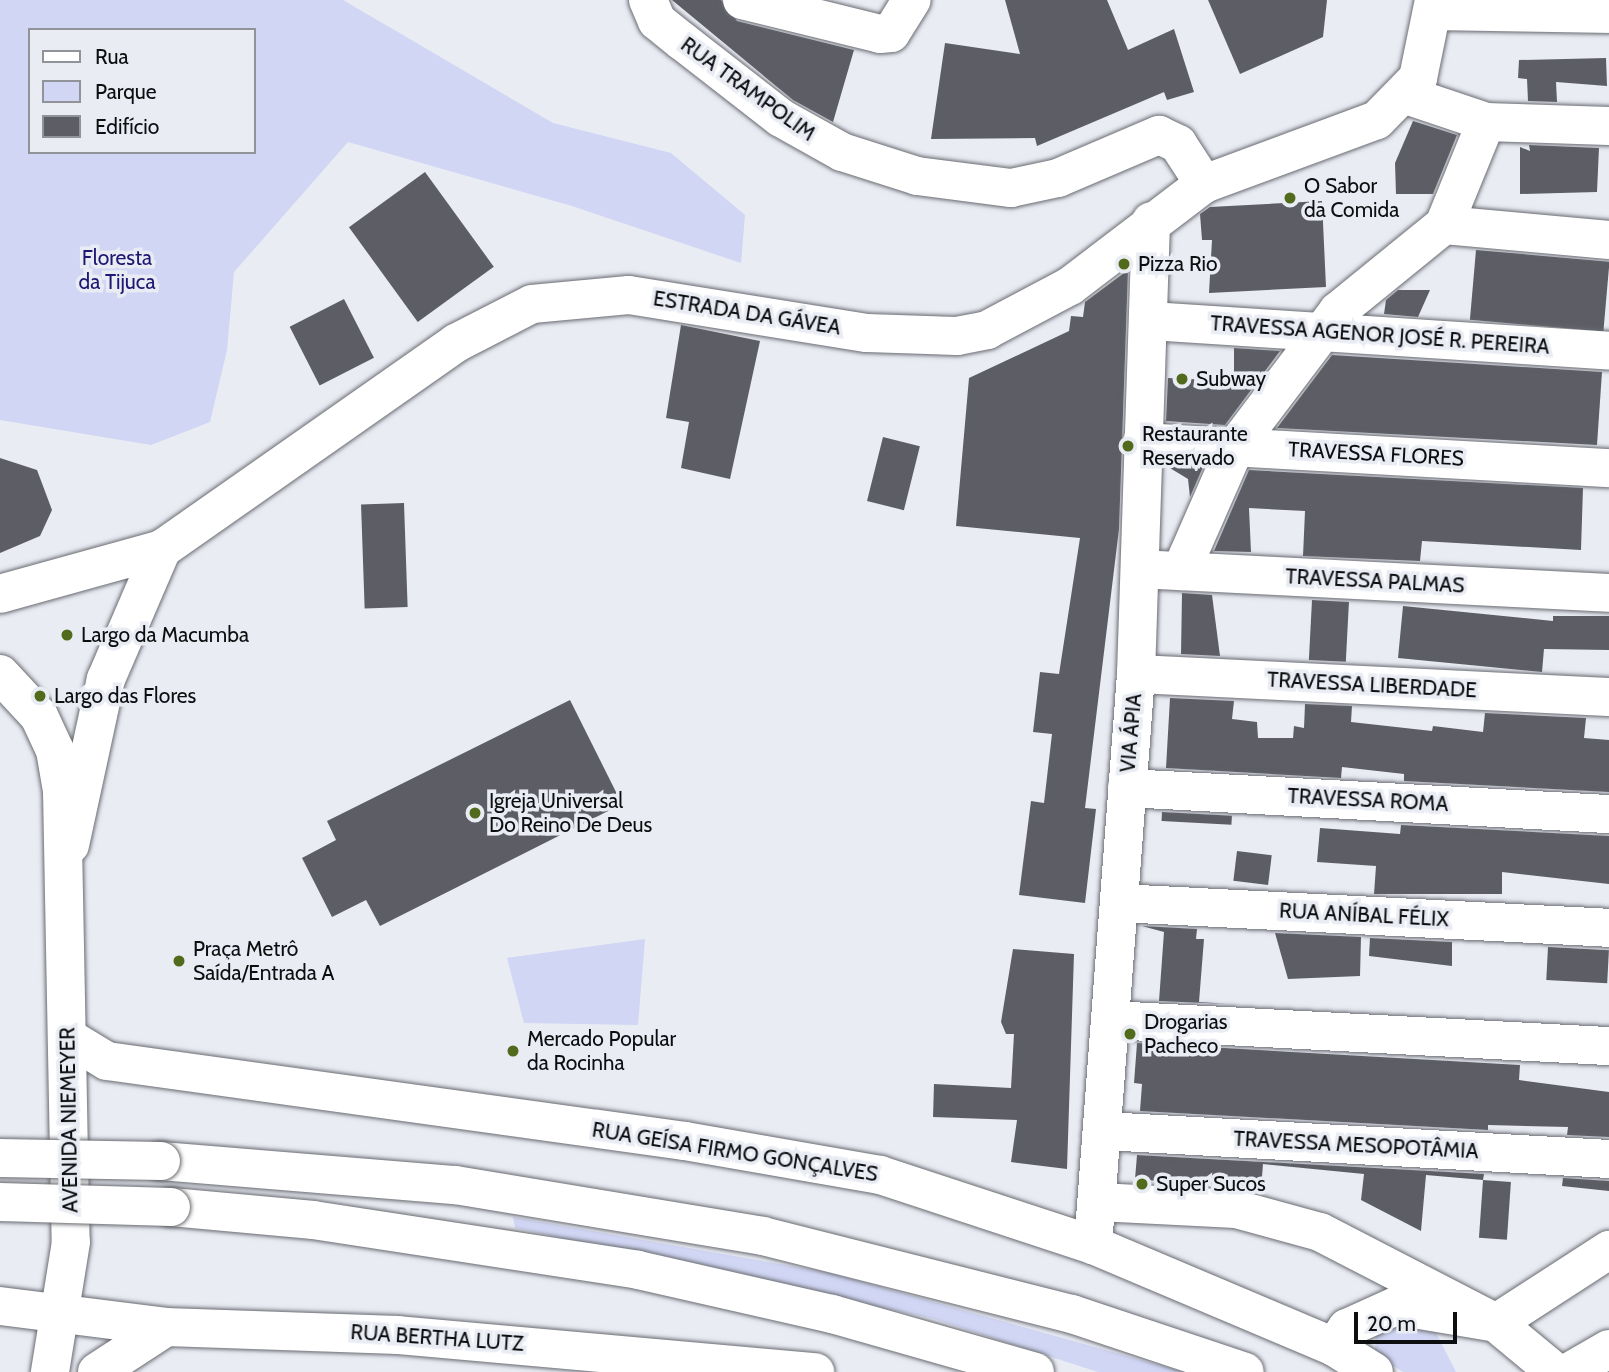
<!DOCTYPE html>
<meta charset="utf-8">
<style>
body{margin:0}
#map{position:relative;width:1609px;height:1372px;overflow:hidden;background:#eaecf4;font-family:Cabin,sans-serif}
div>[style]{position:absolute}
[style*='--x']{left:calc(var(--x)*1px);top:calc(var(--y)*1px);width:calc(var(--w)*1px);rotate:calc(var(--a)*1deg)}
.green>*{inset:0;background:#d0d6f3}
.building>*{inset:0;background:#5d5e65;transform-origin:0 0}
.roads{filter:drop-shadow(0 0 2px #696b71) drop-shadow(0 0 2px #696b71)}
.minor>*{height:38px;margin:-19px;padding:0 19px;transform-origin:19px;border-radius:19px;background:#fff}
.major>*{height:38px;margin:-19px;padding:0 19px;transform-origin:19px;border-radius:19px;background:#fff}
.highway>*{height:38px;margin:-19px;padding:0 19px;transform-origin:19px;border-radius:19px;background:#fff}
.bridges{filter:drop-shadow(0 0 2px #696b71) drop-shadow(0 0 2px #696b71)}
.highway-bridge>*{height:38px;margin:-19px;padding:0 19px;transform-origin:19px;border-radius:19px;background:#fff}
.dots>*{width:19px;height:19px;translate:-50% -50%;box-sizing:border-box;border:4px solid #eaecf4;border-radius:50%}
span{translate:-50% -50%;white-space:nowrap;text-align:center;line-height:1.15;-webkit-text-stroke:7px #eaecf4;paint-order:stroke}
.street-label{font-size:21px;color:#0d0e10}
.poi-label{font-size:21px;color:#0d0e10}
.left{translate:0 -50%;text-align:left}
.park-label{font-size:21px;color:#1f1774}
.legend{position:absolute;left:28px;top:28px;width:228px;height:126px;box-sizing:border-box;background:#eaecf4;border:2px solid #929399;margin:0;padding:9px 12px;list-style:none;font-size:21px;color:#0d0e10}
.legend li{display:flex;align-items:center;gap:14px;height:35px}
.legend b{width:35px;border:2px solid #929399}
.scale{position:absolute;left:1354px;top:1312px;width:103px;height:32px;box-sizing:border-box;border:4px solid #0d0e10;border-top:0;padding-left:9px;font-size:21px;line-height:24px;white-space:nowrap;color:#0d0e10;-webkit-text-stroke:5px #eaecf4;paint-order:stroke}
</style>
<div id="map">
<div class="green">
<i style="clip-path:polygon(evenodd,0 0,343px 0,553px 123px,671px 153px,745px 215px,741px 263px,572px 206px,348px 142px,234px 272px,227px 350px,210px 422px,151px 445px,0 420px,0 0,30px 30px,254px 30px,254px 152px,30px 152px,30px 30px)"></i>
<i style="clip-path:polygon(645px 939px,638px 1025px,524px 1023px,507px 958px)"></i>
<i style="clip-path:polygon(513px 1217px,830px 1273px,1184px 1372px,1098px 1372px,934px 1319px,515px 1228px)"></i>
<i style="clip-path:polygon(1431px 1323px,1456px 1372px,1403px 1372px,1375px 1354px,1376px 1328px)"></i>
</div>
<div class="building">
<i style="clip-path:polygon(672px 0,721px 0,737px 21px,854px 50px,833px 122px,793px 100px)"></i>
<i style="clip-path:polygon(1005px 0,1107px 0,1128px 50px,1174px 29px,1194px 92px,1167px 100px,1164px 92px,1037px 146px,1035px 138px,931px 139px,945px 43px,1020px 54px)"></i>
<i style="clip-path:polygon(1208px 0,1327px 0,1323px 37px,1240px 74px)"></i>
<i style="clip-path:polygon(1606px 58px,1607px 86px,1556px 82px,1557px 102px,1528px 101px,1527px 79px,1518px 78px,1519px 60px)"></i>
<i style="clip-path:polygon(1413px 121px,1457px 135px,1433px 194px,1396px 194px,1395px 163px)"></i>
<i style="clip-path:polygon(1529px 145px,1599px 148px,1597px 192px,1520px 194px,1520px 147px,1530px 151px)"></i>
<i style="left:425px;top:172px;width:117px;height:94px;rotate:54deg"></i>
<i style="clip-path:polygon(1322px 201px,1326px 287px,1209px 293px,1212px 240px,1202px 240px,1200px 214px,1210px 207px)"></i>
<i style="left:1476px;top:250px;width:134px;height:70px;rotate:5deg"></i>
<i style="clip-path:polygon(1128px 270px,1119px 529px,1085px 808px,1096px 809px,1085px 903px,1019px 895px,1031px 801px,1044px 803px,1052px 734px,1033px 732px,1040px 672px,1059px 674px,1080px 538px,956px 526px,969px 378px,1069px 331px,1071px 316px,1083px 317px,1085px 302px)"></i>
<i style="clip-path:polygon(1398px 290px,1430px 290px,1418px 317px,1384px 314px,1386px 300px)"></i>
<i style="left:344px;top:299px;width:66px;height:61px;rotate:63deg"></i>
<i style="clip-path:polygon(681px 325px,760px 341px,730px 479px,681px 468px,689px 422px,666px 418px)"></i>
<i style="clip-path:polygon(1234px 348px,1280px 351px,1225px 425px,1166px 421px,1168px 378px,1234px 381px)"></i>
<i style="clip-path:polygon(1332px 355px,1602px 372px,1597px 445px,1277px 428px)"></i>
<i style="left:883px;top:437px;width:38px;height:66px;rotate:14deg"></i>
<i style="clip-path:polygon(0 458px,37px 470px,52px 510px,40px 536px,0 553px)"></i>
<i style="clip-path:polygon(1165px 465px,1203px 467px,1190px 497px,1188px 479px)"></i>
<i style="clip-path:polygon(1249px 470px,1583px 488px,1581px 550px,1422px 541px,1420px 561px,1303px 556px,1305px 511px,1249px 508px,1251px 552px,1214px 551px)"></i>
<i style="left:404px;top:503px;width:104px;height:43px;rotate:88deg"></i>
<i style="clip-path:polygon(1182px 593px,1212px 595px,1220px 656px,1181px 654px)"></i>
<i style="left:1312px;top:600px;width:37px;height:60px;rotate:3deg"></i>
<i style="clip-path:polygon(1403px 606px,1553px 621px,1553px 616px,1609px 616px,1609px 650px,1544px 649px,1542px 672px,1398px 658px)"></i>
<i style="clip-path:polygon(1170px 698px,1234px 701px,1232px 719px,1257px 722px,1258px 738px,1293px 738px,1294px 726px,1304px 728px,1305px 704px,1352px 706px,1351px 722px,1432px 731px,1433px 726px,1483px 732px,1485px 713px,1586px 718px,1584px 738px,1609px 740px,1609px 792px,1404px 781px,1404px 774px,1342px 767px,1341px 778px,1166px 768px)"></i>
<i style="clip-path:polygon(570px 700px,622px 804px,380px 926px,366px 900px,332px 917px,302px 858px,336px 840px,327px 821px)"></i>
<i style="left:1162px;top:812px;width:70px;height:9px;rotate:3deg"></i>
<i style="clip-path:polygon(1401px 825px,1609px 836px,1609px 884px,1502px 872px,1502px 894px,1374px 894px,1376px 866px,1317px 862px,1320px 828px,1400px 834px)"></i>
<i style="left:1237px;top:851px;width:35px;height:30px;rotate:7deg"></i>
<i style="clip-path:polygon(1142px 926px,1197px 929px,1196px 939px,1204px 939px,1199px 1002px,1228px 1004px,1159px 1001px,1164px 932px)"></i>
<i style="clip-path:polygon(1275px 933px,1361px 937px,1360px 976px,1288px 979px)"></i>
<i style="clip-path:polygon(1370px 938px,1452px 942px,1452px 966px,1369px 956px)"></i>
<i style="left:1548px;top:947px;width:61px;height:33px;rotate:3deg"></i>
<i style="clip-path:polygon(1013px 949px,1074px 954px,1067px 1169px,1011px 1162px,1017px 1120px,933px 1117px,934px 1084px,1011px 1088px,1014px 1034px,1006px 1034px,1001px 1022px)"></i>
<i style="clip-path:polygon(1137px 1043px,1520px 1065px,1519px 1080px,1609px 1092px,1609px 1137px,1567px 1135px,1568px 1127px,1488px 1125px,1488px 1130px,1140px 1111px,1142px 1084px,1134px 1083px)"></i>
<i style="clip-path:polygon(1137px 1155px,1484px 1174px,1483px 1180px,1426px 1175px,1421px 1231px,1361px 1200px,1364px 1174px,1263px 1164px,1261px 1190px,1135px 1179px)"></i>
<i style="clip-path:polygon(1563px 1178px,1609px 1181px,1609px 1191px,1562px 1186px)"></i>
<i style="left:1483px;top:1180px;width:28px;height:58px;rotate:4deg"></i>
</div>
<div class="roads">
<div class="minor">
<i style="--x:648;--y:0;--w:23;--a:67"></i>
<i style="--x:657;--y:21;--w:32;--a:39"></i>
<i style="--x:682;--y:41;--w:125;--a:37.9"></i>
<i style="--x:781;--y:118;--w:70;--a:29.1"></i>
<i style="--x:842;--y:152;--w:79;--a:17.7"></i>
<i style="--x:917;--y:176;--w:95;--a:7.3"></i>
<i style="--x:1011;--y:188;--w:48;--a:-12"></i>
<i style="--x:1058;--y:178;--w:110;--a:-23.1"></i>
<i style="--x:1159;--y:135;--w:21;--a:25"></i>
<i style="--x:1178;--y:144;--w:48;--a:57"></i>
<i style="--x:742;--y:0;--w:142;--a:13.8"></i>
<i style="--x:880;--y:34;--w:11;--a:-5"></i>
<i style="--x:891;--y:33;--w:39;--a:-58"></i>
<i style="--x:1436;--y:11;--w:173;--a:1"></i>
<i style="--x:1406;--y:95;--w:84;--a:18.6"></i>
<i style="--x:1486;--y:122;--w:123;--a:1.9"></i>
<i style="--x:1444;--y:225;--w:166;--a:5.2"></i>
<i style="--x:1150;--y:321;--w:460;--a:3.7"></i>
<i style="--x:1142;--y:442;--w:468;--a:3.2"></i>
<i style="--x:1157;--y:570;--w:453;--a:2.9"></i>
<i style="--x:1181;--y:571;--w:137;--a:-66.3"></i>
<i style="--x:1236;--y:446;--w:169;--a:-52.9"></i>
<i style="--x:1338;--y:311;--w:136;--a:-39.1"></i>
<i style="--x:1444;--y:225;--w:111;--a:-67.8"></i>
<i style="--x:0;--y:594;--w:168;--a:-15.5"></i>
<i style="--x:162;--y:549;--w:359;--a:-35"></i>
<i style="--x:456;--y:343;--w:85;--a:-27.2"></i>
<i style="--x:532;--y:304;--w:97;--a:-5.3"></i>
<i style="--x:629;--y:295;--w:241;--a:9.1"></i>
<i style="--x:867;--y:333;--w:90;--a:1.9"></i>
<i style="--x:957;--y:336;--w:31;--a:-11"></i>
<i style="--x:987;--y:330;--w:94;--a:-27.9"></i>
<i style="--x:1070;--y:286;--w:168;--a:-37.3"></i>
<i style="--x:1204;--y:184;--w:184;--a:-20.3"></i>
<i style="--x:1377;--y:120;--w:59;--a:-45.7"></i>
<i style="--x:1418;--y:78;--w:80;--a:-78.4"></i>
<i style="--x:1136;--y:674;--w:474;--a:2.8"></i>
<i style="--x:1127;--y:788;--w:483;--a:3.1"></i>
<i style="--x:70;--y:845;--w:170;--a:-77.8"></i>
<i style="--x:106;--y:679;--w:142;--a:-66.7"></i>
<i style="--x:1119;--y:903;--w:491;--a:2.9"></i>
<i style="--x:1111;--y:1020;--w:499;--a:3"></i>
<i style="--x:1104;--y:1131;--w:506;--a:3.17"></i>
<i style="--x:1098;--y:1202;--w:138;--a:2.9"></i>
<i style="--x:1236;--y:1209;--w:87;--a:15.3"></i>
<i style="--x:1320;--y:1232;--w:198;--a:27.3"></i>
<i style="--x:1496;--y:1323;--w:77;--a:39.7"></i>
<i style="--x:1093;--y:1245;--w:573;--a:-85.69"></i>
<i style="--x:1136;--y:674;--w:453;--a:-88.1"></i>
<i style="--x:1334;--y:1347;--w:23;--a:-56"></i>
<i style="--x:1347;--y:1328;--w:54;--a:-24.2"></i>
<i style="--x:1396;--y:1306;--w:101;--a:9.6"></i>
<i style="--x:1496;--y:1323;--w:135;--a:-32.9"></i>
<i style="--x:1569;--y:1372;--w:46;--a:-29.9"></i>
</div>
<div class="major">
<i style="--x:0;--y:674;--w:57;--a:47.1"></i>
<i style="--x:39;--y:716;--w:38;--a:65"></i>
<i style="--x:55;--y:750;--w:42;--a:80.3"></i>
<i style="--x:62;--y:791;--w:451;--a:88.9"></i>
<i style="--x:71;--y:1242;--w:132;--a:99.2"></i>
<i style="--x:69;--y:1038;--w:44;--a:31.2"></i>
<i style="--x:107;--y:1061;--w:584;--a:7.88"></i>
<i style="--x:685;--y:1141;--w:198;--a:9.9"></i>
<i style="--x:880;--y:1175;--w:224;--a:18.2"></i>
<i style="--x:1093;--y:1245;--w:262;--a:22.9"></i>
<i style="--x:1334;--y:1347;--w:47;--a:32"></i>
<i style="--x:0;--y:1306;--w:167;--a:7.2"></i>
<i style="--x:166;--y:1327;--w:232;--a:2"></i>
<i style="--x:398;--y:1335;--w:419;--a:5.1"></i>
<i style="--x:97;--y:1372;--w:82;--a:-33.1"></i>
</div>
<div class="highway">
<i style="--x:161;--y:1161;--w:296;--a:4.7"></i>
<i style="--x:456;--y:1185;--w:311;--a:9.4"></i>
<i style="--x:763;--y:1236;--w:319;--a:14.2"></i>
<i style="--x:1072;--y:1314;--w:182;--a:18.5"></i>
<i style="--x:171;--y:1207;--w:143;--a:5.2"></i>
<i style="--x:313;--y:1220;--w:329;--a:8.7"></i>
<i style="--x:638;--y:1270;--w:199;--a:12.8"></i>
<i style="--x:832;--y:1314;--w:211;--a:15.9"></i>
</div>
</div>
<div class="bridges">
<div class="highway-bridge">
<i style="--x:0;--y:1158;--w:161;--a:1.1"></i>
<i style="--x:0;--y:1202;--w:171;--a:1.7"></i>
</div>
</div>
<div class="dots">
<i style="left:1290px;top:198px;background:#516a1b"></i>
<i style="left:1124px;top:264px;background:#516a1b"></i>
<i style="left:1182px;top:379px;background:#516a1b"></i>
<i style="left:1128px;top:446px;background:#516a1b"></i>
<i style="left:67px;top:635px;background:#516a1b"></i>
<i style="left:40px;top:696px;background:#516a1b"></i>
<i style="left:475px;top:813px;background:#516a1b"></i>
<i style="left:179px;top:961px;background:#516a1b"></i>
<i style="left:1130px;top:1034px;background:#516a1b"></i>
<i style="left:513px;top:1051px;background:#516a1b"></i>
<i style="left:1142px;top:1184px;background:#516a1b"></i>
</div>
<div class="street-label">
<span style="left:748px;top:89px;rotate:36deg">RUA TRAMPOLIM</span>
<span style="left:747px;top:313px;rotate:9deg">ESTRADA DA GÁVEA</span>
<span style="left:1380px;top:335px;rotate:4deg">TRAVESSA AGENOR JOSÉ R. PEREIRA</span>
<span style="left:1376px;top:454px;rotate:3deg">TRAVESSA FLORES</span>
<span style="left:1375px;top:581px;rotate:3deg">TRAVESSA PALMAS</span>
<span style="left:1372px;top:685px;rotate:3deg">TRAVESSA LIBERDADE</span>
<span style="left:1131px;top:733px;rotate:-85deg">VIA ÁPIA</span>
<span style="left:1368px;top:800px;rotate:3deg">TRAVESSA ROMA</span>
<span style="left:1364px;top:915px;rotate:3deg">RUA ANÍBAL FÉLIX</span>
<span style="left:69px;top:1120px;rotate:-91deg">AVENIDA NIEMEYER</span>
<span style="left:1356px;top:1145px;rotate:3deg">TRAVESSA MESOPOTÂMIA</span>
<span style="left:735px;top:1152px;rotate:9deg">RUA GEÍSA FIRMO GONÇALVES</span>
<span style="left:437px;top:1338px;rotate:4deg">RUA BERTHA LUTZ</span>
</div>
<div class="poi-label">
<span class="left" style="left:1304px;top:198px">O Sabor<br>da Comida</span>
<span class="left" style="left:1138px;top:264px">Pizza Rio</span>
<span class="left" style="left:1196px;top:379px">Subway</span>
<span class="left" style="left:1142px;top:446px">Restaurante<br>Reservado</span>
<span class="left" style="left:81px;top:635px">Largo da Macumba</span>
<span class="left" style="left:54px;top:696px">Largo das Flores</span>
<span class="left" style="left:489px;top:813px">Igreja Universal<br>Do Reino De Deus</span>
<span class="left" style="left:193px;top:961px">Praça Metrô<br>Saída/Entrada A</span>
<span class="left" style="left:1144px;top:1034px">Drogarias<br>Pacheco</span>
<span class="left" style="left:527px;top:1051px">Mercado Popular<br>da Rocinha</span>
<span class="left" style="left:1156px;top:1184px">Super Sucos</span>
</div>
<div class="park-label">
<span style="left:117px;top:270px">Floresta<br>da Tijuca</span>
</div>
<ul class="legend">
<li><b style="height:9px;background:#fff"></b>Rua</li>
<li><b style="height:19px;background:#d0d6f3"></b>Parque</li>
<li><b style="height:19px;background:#5d5e65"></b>Edifício</li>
</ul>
<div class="scale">20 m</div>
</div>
